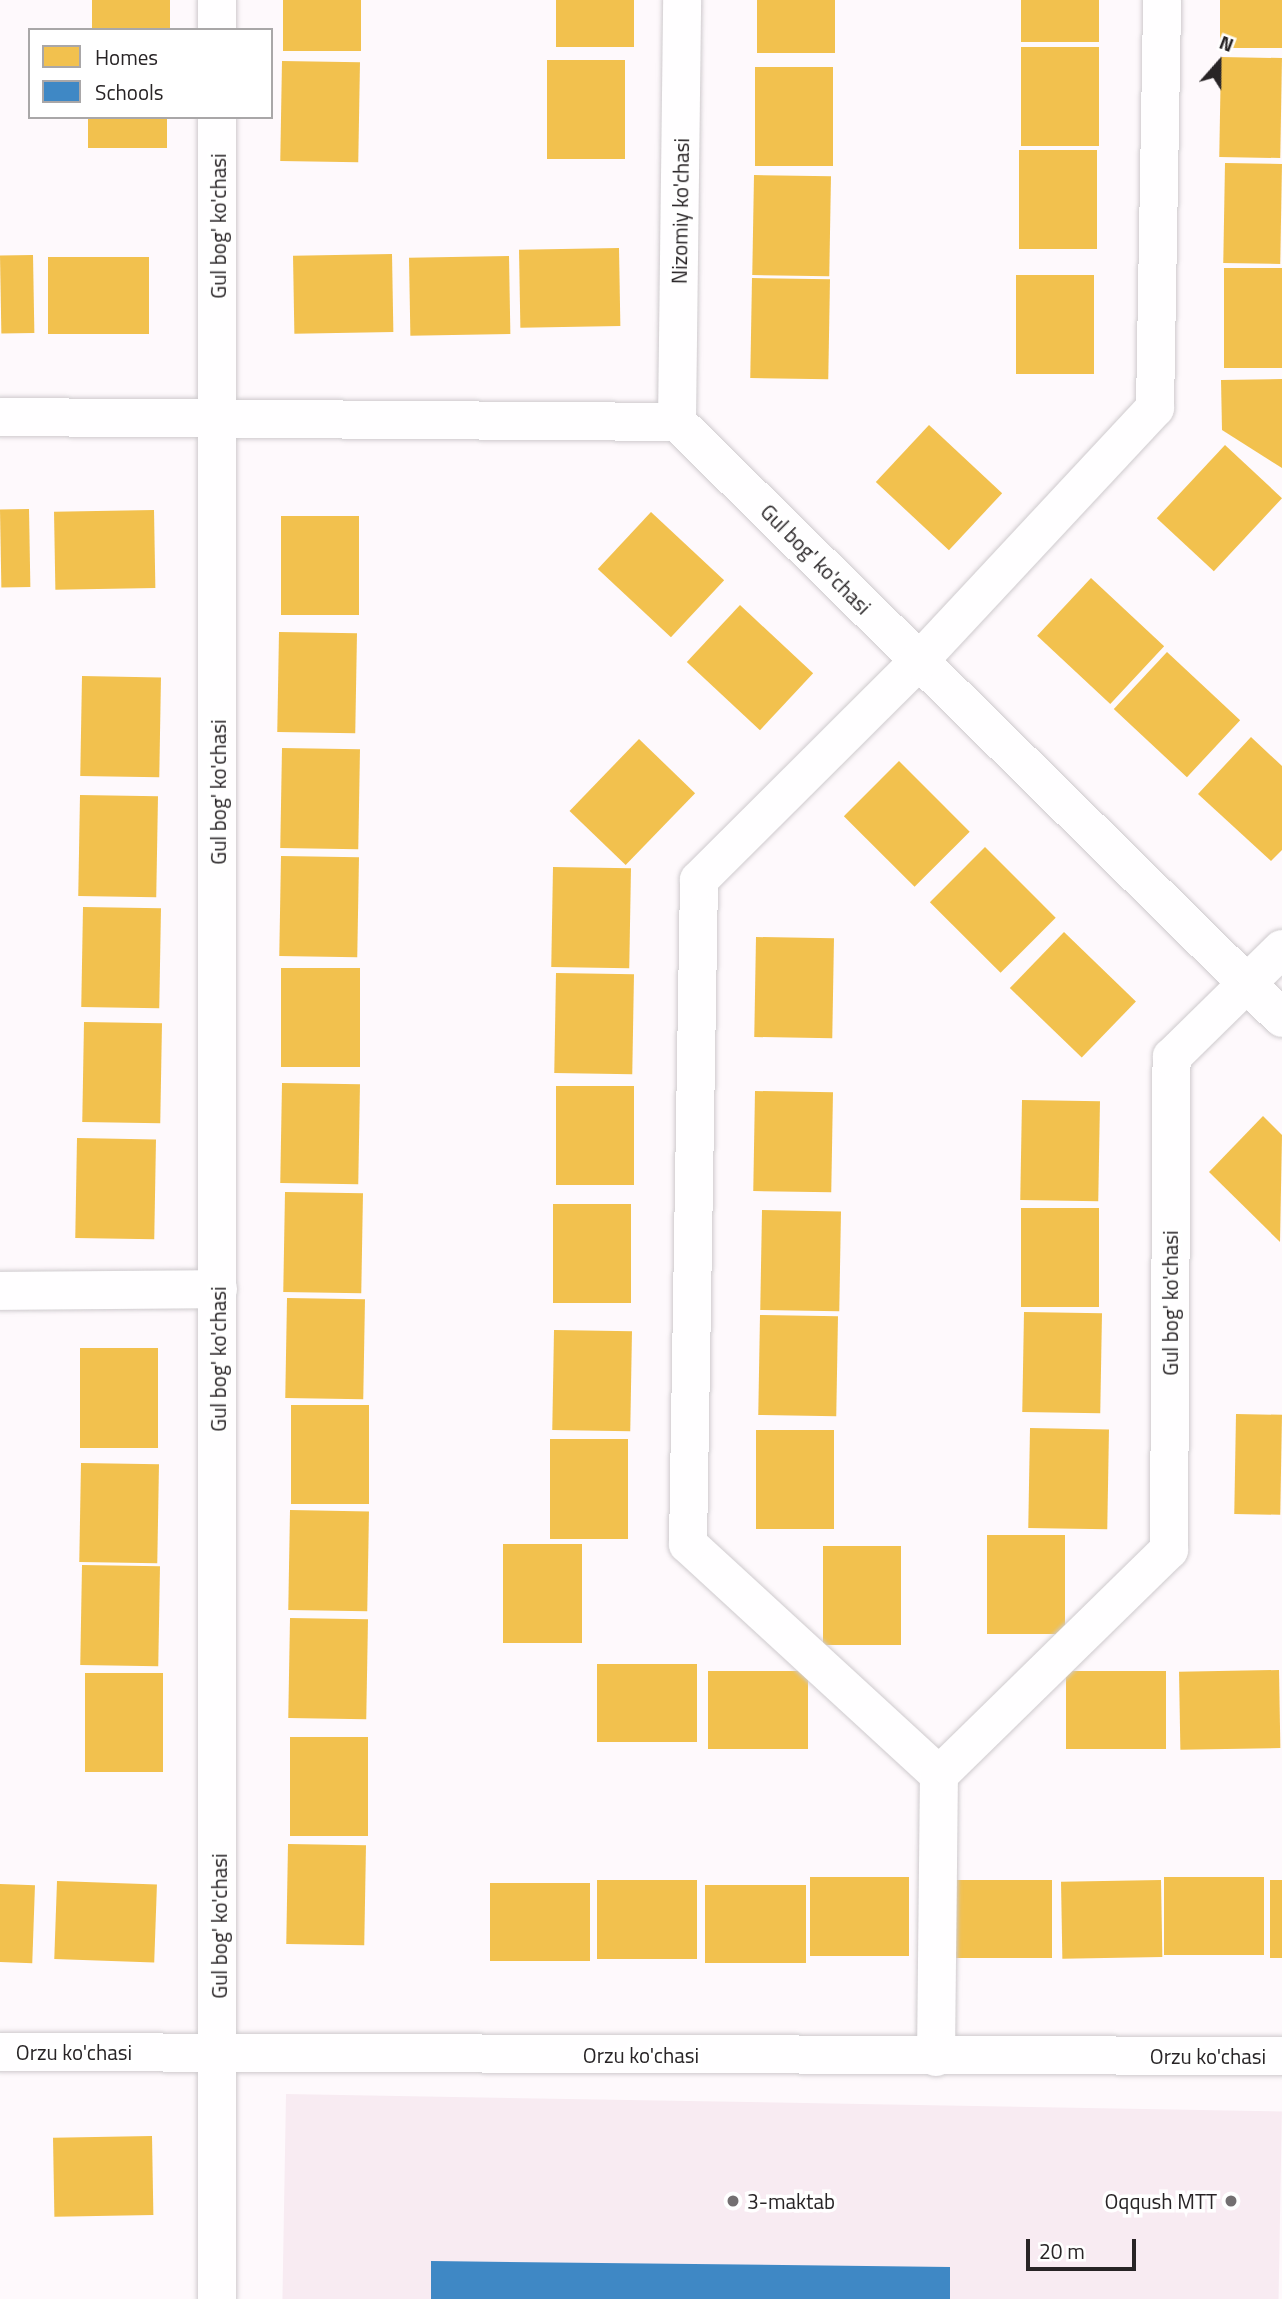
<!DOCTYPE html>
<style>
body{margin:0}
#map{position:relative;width:1282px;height:2299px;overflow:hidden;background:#fef9fc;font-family:"Titillium Web",sans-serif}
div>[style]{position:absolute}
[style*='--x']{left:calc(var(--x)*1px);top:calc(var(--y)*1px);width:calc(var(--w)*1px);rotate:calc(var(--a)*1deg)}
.built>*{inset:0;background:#f8ebf2;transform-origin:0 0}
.homes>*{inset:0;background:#f2c14e;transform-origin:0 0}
.schools>*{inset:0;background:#3f88c5}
.roads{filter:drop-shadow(0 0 2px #cecacd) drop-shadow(0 0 2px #cecacd)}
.minor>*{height:38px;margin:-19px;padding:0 19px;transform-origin:19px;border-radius:19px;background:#fffeff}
.dots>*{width:19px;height:19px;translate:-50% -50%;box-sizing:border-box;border:4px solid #fff;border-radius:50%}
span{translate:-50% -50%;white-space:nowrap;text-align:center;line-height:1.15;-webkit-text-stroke:7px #fff;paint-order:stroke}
.street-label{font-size:21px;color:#282426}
.poi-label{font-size:21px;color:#282426}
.left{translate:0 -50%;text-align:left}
.right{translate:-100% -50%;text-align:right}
.legend{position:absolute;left:28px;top:28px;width:245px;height:91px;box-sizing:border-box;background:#fff;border:2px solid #a9a7a8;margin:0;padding:9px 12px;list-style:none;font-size:21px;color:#282426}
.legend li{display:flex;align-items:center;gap:14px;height:35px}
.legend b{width:35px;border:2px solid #a9a7a8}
.north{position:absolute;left:1184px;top:28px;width:70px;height:70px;-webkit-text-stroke:5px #fff;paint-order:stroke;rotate:21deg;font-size:19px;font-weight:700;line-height:28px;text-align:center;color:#282426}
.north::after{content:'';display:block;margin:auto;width:24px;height:32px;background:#282426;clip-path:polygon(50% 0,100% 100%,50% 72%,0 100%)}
.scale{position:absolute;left:1026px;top:2239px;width:110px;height:32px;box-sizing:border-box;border:4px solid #282426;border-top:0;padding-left:9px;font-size:21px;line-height:24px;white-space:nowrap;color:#282426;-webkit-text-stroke:5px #fff;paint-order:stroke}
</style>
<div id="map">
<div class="built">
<i style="left:286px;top:2094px;width:996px;height:205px;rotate:1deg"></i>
</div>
<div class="homes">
<i style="left:92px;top:0;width:78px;height:30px"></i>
<i style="left:283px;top:0;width:78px;height:51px"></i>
<i style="left:556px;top:0;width:78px;height:47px"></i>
<i style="left:757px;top:0;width:78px;height:53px"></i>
<i style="left:1021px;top:0;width:78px;height:42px"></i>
<i style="left:1220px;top:0;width:62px;height:48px"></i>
<i style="left:1021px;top:47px;width:78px;height:99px"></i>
<i style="left:1221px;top:57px;width:61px;height:100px;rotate:1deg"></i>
<i style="left:547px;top:60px;width:78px;height:99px"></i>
<i style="left:282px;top:61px;width:78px;height:100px;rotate:1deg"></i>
<i style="left:755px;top:67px;width:78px;height:99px"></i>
<i style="left:88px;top:117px;width:79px;height:31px"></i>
<i style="left:1019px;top:150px;width:78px;height:99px"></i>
<i style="left:1225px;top:163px;width:57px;height:100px;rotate:1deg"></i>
<i style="left:754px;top:175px;width:77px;height:100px;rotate:1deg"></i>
<i style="left:619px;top:248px;width:78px;height:100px;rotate:89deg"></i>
<i style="left:392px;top:254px;width:78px;height:99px;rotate:89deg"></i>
<i style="left:33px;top:255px;width:78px;height:33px;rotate:89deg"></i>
<i style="left:509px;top:256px;width:78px;height:100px;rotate:89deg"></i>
<i style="left:149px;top:257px;width:77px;height:101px;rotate:90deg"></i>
<i style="left:1224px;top:268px;width:58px;height:100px"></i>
<i style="left:1016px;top:275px;width:78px;height:99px"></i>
<i style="left:752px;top:278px;width:78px;height:100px;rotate:1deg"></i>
<i style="clip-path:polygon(1282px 379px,1282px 468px,1222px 430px,1221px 380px)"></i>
<i style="left:929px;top:425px;width:100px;height:78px;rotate:43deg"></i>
<i style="left:1225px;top:445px;width:78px;height:100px;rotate:43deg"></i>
<i style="left:29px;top:509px;width:78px;height:29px;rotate:89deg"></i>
<i style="left:154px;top:510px;width:78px;height:100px;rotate:89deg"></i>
<i style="left:651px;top:512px;width:100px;height:78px;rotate:43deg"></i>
<i style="left:281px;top:516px;width:78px;height:99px"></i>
<i style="left:1091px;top:578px;width:100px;height:79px;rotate:43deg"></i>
<i style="left:740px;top:605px;width:100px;height:78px;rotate:43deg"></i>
<i style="left:279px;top:632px;width:78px;height:100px;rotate:1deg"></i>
<i style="left:1167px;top:652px;width:100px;height:78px;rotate:43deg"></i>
<i style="left:82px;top:676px;width:79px;height:100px;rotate:1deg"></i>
<i style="clip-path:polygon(1251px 737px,1282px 766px,1282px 850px,1271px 861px,1198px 794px)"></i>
<i style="left:639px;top:739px;width:78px;height:100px;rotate:44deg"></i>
<i style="left:282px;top:748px;width:78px;height:100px;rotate:1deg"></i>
<i style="left:899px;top:761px;width:100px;height:78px;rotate:45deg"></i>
<i style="left:80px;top:795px;width:78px;height:101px;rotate:1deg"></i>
<i style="left:985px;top:847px;width:100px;height:78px;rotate:45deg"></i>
<i style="left:281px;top:856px;width:78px;height:100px;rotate:1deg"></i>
<i style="left:553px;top:867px;width:78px;height:100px;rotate:1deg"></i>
<i style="left:83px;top:907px;width:78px;height:100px;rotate:1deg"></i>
<i style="left:1064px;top:932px;width:100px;height:78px;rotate:44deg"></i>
<i style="left:756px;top:937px;width:78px;height:100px;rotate:1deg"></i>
<i style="left:281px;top:968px;width:79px;height:99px"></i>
<i style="left:556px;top:973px;width:78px;height:100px;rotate:1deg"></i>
<i style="left:84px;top:1022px;width:78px;height:100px;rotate:1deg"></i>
<i style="left:282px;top:1083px;width:78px;height:100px;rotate:1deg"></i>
<i style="left:556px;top:1086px;width:78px;height:99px"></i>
<i style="left:755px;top:1091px;width:78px;height:100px;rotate:1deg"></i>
<i style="left:1022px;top:1100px;width:78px;height:100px;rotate:1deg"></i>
<i style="clip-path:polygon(1263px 1116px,1282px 1135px,1280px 1242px,1209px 1172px)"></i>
<i style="left:77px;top:1138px;width:79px;height:100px;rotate:1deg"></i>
<i style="left:285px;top:1192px;width:78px;height:100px;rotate:1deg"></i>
<i style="left:553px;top:1204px;width:78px;height:99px"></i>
<i style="left:1021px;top:1208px;width:78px;height:99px"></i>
<i style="left:762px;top:1210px;width:79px;height:100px;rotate:1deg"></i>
<i style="left:287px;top:1298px;width:78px;height:100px;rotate:1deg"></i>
<i style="left:1024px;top:1312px;width:78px;height:100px;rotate:1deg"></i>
<i style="left:760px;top:1315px;width:78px;height:100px;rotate:1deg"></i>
<i style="left:554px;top:1330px;width:78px;height:100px;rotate:1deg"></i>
<i style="left:80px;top:1348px;width:78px;height:100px"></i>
<i style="left:291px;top:1405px;width:78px;height:99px"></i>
<i style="left:1236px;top:1414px;width:46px;height:100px;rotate:1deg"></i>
<i style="left:1030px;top:1428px;width:79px;height:100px;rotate:1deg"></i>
<i style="left:756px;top:1430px;width:78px;height:99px"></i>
<i style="left:550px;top:1439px;width:78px;height:100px"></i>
<i style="left:81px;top:1463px;width:78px;height:99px;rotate:1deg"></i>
<i style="left:290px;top:1510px;width:79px;height:100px;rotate:1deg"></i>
<i style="left:987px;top:1535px;width:78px;height:99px"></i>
<i style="left:503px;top:1544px;width:79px;height:99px"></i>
<i style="left:823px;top:1546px;width:78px;height:99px"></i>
<i style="left:82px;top:1565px;width:78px;height:100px;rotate:1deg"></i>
<i style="left:290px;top:1618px;width:78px;height:100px;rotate:1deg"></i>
<i style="left:597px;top:1664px;width:100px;height:78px"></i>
<i style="left:1279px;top:1670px;width:78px;height:100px;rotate:89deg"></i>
<i style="left:708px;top:1671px;width:100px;height:78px"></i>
<i style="left:1066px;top:1671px;width:100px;height:78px"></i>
<i style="left:85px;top:1673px;width:78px;height:99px"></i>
<i style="left:290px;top:1737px;width:78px;height:99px"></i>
<i style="left:288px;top:1844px;width:78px;height:100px;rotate:1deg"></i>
<i style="left:810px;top:1877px;width:99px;height:79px"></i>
<i style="left:1164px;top:1877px;width:100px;height:78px"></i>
<i style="left:597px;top:1880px;width:100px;height:79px"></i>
<i style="left:952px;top:1880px;width:100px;height:78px"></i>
<i style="left:1161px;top:1880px;width:77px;height:100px;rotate:89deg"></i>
<i style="left:1270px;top:1880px;width:12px;height:78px"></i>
<i style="left:57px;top:1881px;width:100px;height:78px;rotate:2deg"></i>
<i style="left:590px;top:1883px;width:78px;height:100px;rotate:90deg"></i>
<i style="left:0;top:1884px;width:35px;height:78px;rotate:2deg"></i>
<i style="left:806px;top:1885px;width:78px;height:101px;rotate:90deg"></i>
<i style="left:152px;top:2136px;width:79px;height:99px;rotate:89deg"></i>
</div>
<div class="schools">
<i style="clip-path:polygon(431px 2261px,950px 2267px,950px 2299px,431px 2299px)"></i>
</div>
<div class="roads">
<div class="minor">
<i style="--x:217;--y:0;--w:30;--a:90"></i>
<i style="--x:217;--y:117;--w:2182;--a:90"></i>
<i style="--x:0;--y:417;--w:677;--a:0.42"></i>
<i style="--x:677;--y:422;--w:849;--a:44.57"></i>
<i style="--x:677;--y:422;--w:422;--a:-89.3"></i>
<i style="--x:0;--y:1291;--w:218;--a:-0.5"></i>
<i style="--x:939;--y:1775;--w:341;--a:-137.4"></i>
<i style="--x:688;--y:1544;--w:664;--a:-89.05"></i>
<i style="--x:699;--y:880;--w:310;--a:-44.9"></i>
<i style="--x:919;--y:661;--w:346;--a:-47"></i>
<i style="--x:1155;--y:408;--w:408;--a:-89"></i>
<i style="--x:0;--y:2052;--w:1282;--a:0.18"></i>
<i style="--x:936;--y:2057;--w:282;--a:-89.4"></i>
<i style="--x:939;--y:1775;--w:322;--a:-44.4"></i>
<i style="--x:1169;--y:1550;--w:493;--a:-89.7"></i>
<i style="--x:1172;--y:1057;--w:154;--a:-44.5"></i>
</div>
</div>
<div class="dots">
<i style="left:733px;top:2201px;background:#736f71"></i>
<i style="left:1231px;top:2201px;background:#736f71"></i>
</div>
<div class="street-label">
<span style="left:680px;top:211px;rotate:-89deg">Nizomiy ko'chasi</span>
<span style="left:218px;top:226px;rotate:-90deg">Gul bog' ko'chasi</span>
<span style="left:816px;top:559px;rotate:45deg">Gul bog' ko'chasi</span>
<span style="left:218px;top:792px;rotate:-90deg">Gul bog' ko'chasi</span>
<span style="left:1170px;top:1303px;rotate:-90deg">Gul bog' ko'chasi</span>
<span style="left:218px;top:1359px;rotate:-90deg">Gul bog' ko'chasi</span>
<span style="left:219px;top:1926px;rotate:-90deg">Gul bog' ko'chasi</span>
<span style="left:74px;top:2052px">Orzu ko'chasi</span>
<span style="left:641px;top:2055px">Orzu ko'chasi</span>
<span style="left:1208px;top:2056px">Orzu ko'chasi</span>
</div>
<div class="poi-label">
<span class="left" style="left:747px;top:2201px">3-maktab</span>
<span class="right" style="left:1217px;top:2201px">Oqqush MTT</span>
</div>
<ul class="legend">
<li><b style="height:19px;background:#f2c14e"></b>Homes</li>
<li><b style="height:19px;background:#3f88c5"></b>Schools</li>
</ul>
<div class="north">N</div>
<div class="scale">20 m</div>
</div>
